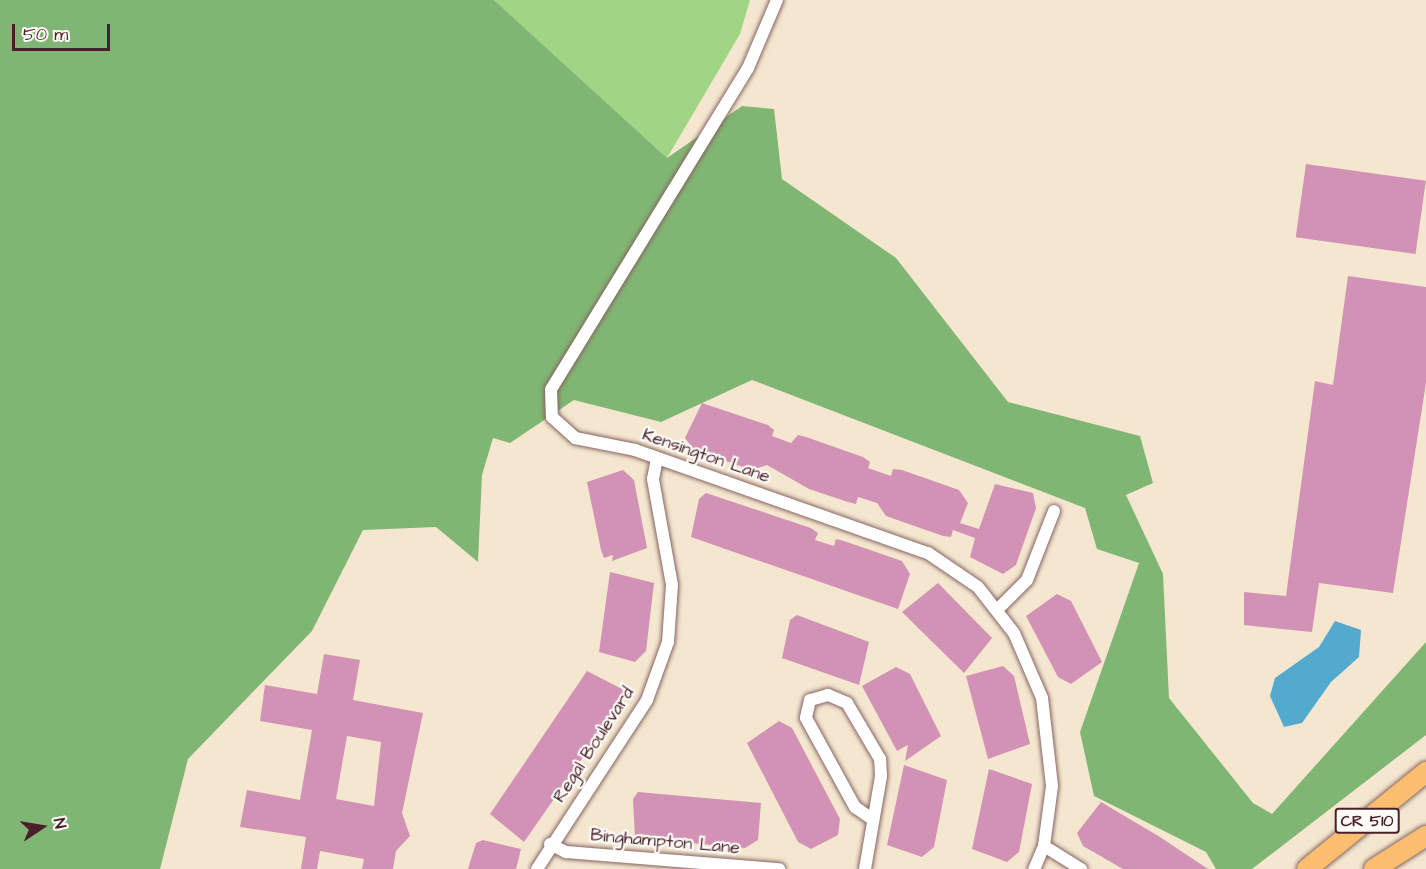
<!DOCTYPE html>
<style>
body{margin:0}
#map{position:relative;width:1426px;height:869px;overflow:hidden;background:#f5e7cf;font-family:"Architects Daughter",sans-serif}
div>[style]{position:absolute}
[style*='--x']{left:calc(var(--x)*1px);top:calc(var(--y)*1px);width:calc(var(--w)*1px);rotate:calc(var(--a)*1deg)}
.green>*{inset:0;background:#a1d586}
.forest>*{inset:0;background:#80b673}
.water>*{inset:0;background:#52aacf}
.building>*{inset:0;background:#d192b5;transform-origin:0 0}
.roads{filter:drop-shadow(0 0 2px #866564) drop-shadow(0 0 2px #866564)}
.street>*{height:12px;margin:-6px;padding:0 6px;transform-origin:6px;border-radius:6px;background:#fff}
.primary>*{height:20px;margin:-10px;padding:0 10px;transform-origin:10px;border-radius:10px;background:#fbbe6e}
span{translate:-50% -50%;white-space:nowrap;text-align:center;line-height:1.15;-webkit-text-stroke:4.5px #fdfcf7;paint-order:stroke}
.shield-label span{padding:2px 4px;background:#fdfcf7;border:2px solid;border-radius:4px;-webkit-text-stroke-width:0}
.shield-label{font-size:16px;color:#4a1f2b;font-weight:700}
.street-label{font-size:18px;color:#4a1f2b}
.north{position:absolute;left:12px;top:797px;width:60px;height:60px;-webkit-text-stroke:4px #fdfcf7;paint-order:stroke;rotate:78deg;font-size:16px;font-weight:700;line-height:24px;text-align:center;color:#4a1f2b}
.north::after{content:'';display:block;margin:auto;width:21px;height:27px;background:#4a1f2b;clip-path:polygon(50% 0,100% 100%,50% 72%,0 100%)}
.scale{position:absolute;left:12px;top:24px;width:98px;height:27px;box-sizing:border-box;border:3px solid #4a1f2b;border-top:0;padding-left:8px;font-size:18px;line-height:21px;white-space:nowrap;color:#4a1f2b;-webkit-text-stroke:4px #fdfcf7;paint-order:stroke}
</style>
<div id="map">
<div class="green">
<i style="clip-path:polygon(494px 0,750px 0,740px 34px,667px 158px)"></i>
</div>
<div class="forest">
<i style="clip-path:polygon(0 0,494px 0,667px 158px,742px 106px,774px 109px,782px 179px,896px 258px,1008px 402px,1140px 436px,1153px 483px,1126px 495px,1163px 574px,1169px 698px,1253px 803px,1272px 814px,1426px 642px,1426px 735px,1252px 869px,1216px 869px,1206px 852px,1094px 796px,1080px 732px,1139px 563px,1097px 549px,1085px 508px,752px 380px,661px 422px,574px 400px,510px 443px,493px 438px,482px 475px,478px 562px,436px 527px,363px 530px,312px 631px,188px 759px,160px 869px,0 869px)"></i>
</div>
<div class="water">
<i style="clip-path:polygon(1335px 621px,1361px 630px,1359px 657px,1331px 682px,1302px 723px,1284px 727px,1270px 696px,1275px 678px,1319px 647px)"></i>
</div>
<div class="building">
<i style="left:1306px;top:164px;width:121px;height:74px;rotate:8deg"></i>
<i style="clip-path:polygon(1348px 276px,1426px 287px,1426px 383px,1393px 593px,1319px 583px,1312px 632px,1244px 625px,1244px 592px,1286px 596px,1315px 381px,1333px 385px)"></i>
<i style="clip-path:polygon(702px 403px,768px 425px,774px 430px,772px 436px,791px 443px,798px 435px,806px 437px,863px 457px,870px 462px,868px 468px,891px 476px,893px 469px,902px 470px,959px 490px,968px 503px,960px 523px,979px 529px,995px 484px,1033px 493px,1036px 508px,1016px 565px,1003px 574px,970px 557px,975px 538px,953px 530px,951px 537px,943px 536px,886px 516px,877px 503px,858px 497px,856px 504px,848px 502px,809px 489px,767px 465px,752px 470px,694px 450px,685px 438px)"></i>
<i style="clip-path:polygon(623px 470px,634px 480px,647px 548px,612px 561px,613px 555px,604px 558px,601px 550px,587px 482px)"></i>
<i style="clip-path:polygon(706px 493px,811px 528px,818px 533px,815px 540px,834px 546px,836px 539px,844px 541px,902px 561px,910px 574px,898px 609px,691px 537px,699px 499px)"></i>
<i style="clip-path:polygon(610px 572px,654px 583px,646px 651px,635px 662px,599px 652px)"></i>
<i style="clip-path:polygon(938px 583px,992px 638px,964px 673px,902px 612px)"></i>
<i style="clip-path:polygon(1057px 594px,1071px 601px,1102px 662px,1071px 684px,1058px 677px,1026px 616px)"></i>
<i style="clip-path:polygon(797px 615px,869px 642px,859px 685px,782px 658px,790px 620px)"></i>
<i style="clip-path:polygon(evenodd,324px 654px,360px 660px,353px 700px,423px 713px,402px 813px,410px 836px,396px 851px,393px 869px,362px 869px,364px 859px,320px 851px,317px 869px,301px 869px,306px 837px,240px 827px,247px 790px,300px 800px,312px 730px,260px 721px,265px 685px,317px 694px,324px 654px,347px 736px,381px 742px,374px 806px,336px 799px,347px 736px)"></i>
<i style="clip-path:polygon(1003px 666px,1014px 676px,1030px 744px,988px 759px,966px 676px)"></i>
<i style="clip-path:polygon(896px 667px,910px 674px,941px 736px,905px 761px,908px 745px,897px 751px,862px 686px)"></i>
<i style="clip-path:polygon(587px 671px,622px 689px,625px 697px,524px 842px,490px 814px)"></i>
<i style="clip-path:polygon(779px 721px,792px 728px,840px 819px,838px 835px,811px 849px,798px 842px,747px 743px)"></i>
<i style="clip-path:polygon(904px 765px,947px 780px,934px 847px,922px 857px,887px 845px)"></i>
<i style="clip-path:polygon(989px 769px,1032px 784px,1019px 852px,1007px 862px,972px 849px)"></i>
<i style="clip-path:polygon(638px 792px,761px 803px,758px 840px,745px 848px,635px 838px,633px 799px)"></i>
<i style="clip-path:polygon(1101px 802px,1160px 837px,1208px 869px,1123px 869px,1083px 846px,1077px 833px)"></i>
<i style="clip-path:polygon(483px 840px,521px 849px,516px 869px,468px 869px,476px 843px)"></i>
</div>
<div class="roads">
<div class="street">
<i style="--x:777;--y:0;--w:74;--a:113.1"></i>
<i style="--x:748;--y:68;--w:377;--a:121.5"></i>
<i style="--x:551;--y:390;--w:27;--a:88"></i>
<i style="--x:552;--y:417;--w:31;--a:42"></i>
<i style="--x:575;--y:438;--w:61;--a:11.3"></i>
<i style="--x:635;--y:450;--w:311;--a:19.4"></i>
<i style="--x:928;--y:553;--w:60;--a:34.2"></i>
<i style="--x:978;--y:587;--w:58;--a:52"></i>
<i style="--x:1014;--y:633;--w:71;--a:66.7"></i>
<i style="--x:1042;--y:698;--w:89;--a:83.5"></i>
<i style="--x:1052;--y:786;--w:61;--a:97.6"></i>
<i style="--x:1044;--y:846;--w:25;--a:113"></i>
<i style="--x:998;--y:609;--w:41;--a:-45"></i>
<i style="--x:1027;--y:580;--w:74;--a:-68.6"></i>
<i style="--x:550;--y:844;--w:18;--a:27"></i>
<i style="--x:566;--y:852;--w:214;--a:4.6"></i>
<i style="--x:1044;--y:846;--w:44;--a:31.9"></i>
<i style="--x:537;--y:869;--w:202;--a:-56.9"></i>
<i style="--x:647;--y:700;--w:62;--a:-70.1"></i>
<i style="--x:668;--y:642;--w:57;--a:-86"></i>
<i style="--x:672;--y:585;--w:108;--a:-100.2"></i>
<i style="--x:653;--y:479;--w:21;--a:-79"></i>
<i style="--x:865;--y:869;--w:94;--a:-80.2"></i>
<i style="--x:881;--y:776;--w:17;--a:-93"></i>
<i style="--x:880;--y:759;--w:65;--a:-120.5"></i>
<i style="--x:847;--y:703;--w:21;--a:-157"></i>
<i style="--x:828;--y:695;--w:19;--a:164"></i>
<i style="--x:810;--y:700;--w:18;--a:103"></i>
<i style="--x:806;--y:718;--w:102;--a:61.2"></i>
<i style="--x:855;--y:807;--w:21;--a:35"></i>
</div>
<div class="primary">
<i style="--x:1307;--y:869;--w:154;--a:-39.2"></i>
<i style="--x:1374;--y:869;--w:62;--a:-32.4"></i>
</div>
</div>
<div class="shield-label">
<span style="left:1367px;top:821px">CR 510</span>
</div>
<div class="street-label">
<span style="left:706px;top:456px;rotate:19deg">Kensington Lane</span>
<span style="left:594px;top:745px;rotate:-57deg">Regal Boulevard</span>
<span style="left:665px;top:842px;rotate:5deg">Binghampton Lane</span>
</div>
<div class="north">N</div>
<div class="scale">50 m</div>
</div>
